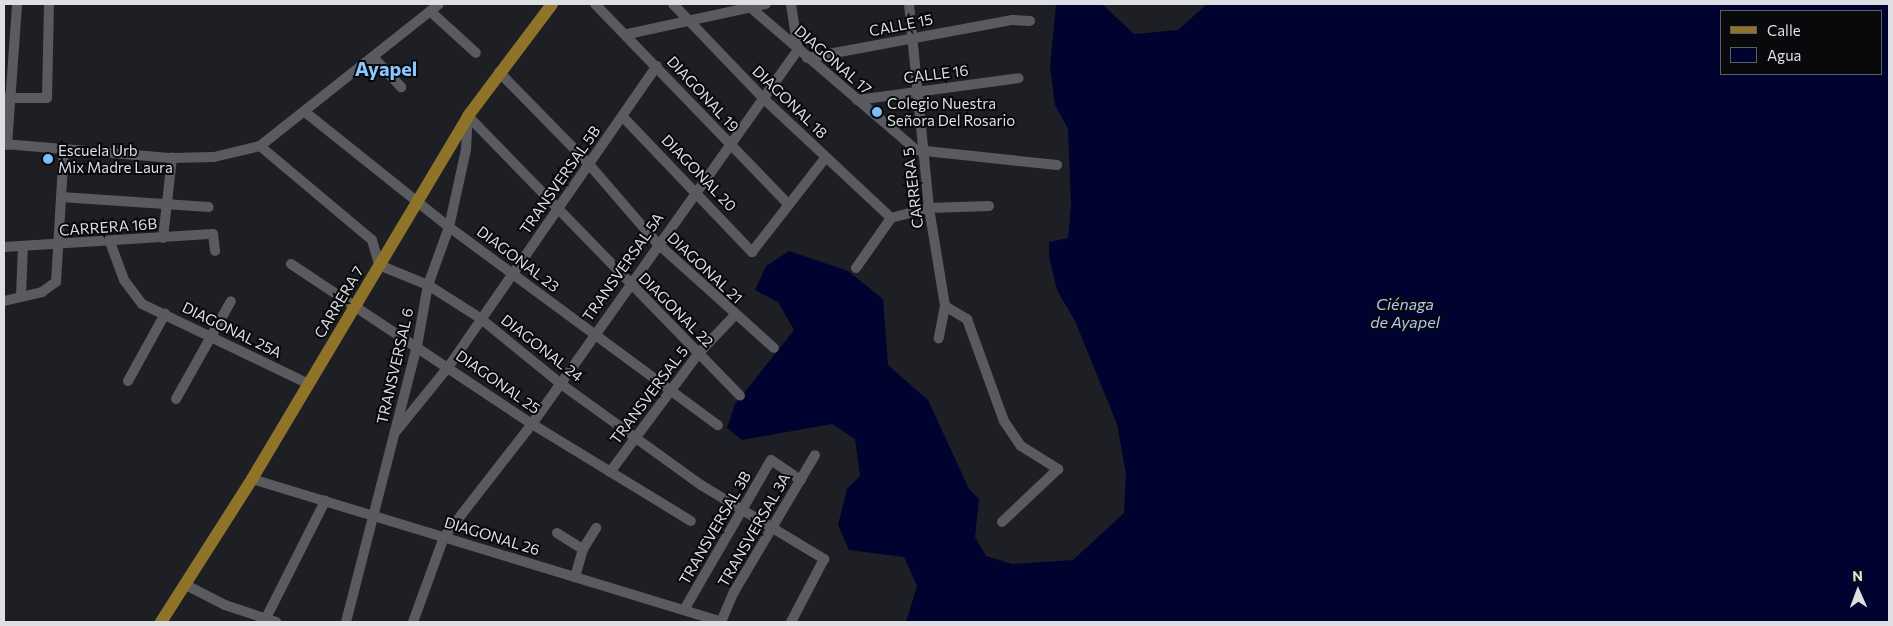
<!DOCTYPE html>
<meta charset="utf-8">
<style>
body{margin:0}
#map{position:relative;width:1893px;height:626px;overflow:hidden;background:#1e1f24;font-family:Commissioner,sans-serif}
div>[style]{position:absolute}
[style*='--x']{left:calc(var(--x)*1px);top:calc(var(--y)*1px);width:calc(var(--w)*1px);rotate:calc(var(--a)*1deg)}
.water>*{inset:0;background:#00032f}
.minor>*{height:10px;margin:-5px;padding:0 5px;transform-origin:5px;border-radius:5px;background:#595b61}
.major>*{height:12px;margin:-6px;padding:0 6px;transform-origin:6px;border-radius:6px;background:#8e7328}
.dots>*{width:14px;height:14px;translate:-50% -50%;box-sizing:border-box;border:2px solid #08090b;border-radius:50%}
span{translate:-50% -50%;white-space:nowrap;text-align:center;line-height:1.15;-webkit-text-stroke:4px #08090b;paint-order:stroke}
.street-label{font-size:15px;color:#dedfe3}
.poi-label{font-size:15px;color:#dedfe3}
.left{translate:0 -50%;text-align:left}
.water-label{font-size:16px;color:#afc8f7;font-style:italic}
.district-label{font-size:20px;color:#8bc8ff;font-weight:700}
.frame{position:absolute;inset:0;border:5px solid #dedfe3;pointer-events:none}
.legend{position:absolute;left:1720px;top:10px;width:162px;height:65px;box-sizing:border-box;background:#08090b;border:1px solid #5e5f61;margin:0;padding:6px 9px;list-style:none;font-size:15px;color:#dedfe3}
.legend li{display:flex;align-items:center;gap:10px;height:25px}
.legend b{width:25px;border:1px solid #5e5f61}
.north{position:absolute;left:1833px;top:566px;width:50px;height:50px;-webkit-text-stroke:4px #08090b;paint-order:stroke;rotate:358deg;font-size:14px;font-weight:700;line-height:20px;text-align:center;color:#dedfe3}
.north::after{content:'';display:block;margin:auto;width:18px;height:22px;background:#dedfe3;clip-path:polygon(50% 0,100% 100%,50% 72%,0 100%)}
</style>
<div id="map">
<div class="water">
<i style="clip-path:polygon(evenodd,1056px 4px,1102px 4px,1134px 34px,1178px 30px,1207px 4px,1889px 4px,1889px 622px,906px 622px,917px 586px,904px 557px,849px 550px,838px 525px,847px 489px,860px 476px,855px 439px,832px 424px,742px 440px,727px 428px,735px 404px,794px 330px,778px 302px,755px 290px,766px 266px,789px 251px,848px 271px,883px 299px,888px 365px,928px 400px,969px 489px,979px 499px,975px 537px,986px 556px,1012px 564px,1073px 560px,1124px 513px,1126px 474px,1117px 424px,1075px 321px,1057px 290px,1049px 257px,1049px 242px,1068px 238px,1071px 205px,1068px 129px,1055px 105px,1050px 66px,1056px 4px,1722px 11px,1882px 11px,1882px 74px,1722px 74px,1722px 11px)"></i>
</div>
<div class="minor">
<i style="--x:595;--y:4;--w:279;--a:46"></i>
<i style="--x:673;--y:4;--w:132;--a:46.2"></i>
<i style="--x:764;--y:99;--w:174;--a:43.1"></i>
<i style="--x:909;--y:4;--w:205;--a:84.4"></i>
<i style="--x:929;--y:208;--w:99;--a:80.7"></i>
<i style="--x:945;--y:306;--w:33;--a:101"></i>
<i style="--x:750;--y:7;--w:219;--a:40.7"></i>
<i style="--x:916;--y:150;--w:142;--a:6.1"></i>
<i style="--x:430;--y:11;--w:62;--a:42.4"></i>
<i style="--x:628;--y:34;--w:141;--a:-12.3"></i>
<i style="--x:374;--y:58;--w:40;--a:47"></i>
<i style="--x:807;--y:58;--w:209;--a:-10.5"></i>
<i style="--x:1013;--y:20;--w:17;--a:3"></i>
<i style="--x:499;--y:72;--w:126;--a:45.6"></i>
<i style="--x:587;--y:162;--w:107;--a:49.2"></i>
<i style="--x:657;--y:243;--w:157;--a:41.9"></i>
<i style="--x:5;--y:98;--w:42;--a:0"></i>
<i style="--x:47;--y:98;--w:94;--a:-88.8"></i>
<i style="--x:857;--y:100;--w:163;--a:-7.7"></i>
<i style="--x:305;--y:112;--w:184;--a:38.6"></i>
<i style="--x:449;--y:227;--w:334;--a:36.4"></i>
<i style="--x:468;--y:116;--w:390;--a:45.8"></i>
<i style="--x:623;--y:117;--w:187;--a:46.3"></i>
<i style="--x:752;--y:252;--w:120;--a:-52.1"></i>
<i style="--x:4;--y:144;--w:169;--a:4.8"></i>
<i style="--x:172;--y:158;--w:42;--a:-1.4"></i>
<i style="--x:214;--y:157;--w:47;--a:-13.4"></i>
<i style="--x:260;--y:146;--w:228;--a:-38.4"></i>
<i style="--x:7;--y:145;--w:141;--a:-85.9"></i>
<i style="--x:260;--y:146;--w:146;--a:40"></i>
<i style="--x:372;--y:240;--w:26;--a:74"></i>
<i style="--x:379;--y:265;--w:53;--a:22.2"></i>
<i style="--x:428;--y:285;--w:62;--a:32.4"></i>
<i style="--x:480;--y:318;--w:104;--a:39.2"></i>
<i style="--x:561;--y:384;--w:173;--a:35.8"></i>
<i style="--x:701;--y:485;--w:144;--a:31"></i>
<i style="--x:824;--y:559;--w:71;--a:117.6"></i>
<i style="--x:61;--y:197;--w:148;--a:3.9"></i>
<i style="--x:891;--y:218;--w:39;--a:-15"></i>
<i style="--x:929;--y:208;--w:60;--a:-1.9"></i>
<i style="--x:163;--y:238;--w:81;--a:-83.6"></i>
<i style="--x:110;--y:242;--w:40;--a:69.8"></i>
<i style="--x:124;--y:280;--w:30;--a:53"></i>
<i style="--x:142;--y:304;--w:185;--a:25.6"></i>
<i style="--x:4;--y:247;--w:209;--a:-3.6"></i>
<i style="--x:213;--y:234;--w:17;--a:83"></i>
<i style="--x:291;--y:264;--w:289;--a:33.6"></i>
<i style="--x:532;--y:424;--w:186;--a:31.4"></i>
<i style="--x:856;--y:268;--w:61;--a:-55"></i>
<i style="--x:21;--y:297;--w:51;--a:-87.8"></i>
<i style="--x:4;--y:301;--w:39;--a:-13"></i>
<i style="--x:42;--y:292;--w:17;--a:-36"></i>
<i style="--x:56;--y:282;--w:133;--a:-86.6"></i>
<i style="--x:945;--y:306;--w:26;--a:31"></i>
<i style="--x:967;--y:319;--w:109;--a:70.1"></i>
<i style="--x:1004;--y:421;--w:30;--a:56"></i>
<i style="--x:1021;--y:446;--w:44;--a:31.9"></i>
<i style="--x:1058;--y:469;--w:77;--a:136.6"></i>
<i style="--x:128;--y:381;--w:77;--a:-61.1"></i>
<i style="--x:176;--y:399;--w:112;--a:-60.7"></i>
<i style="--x:397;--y:430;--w:82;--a:-50.9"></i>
<i style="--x:449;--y:366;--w:365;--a:-55.3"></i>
<i style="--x:610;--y:472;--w:147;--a:-53.3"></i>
<i style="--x:698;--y:354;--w:52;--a:-46.5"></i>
<i style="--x:252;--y:479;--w:491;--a:16.9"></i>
<i style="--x:557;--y:533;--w:31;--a:32"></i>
<i style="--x:575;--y:577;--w:29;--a:-74"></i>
<i style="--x:583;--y:549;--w:25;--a:-58"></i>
<i style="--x:184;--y:584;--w:46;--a:27.1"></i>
<i style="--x:225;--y:605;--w:54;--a:18.4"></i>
<i style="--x:684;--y:610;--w:173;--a:-59.9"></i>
<i style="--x:771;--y:460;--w:36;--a:34"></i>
<i style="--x:264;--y:622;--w:136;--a:-63.2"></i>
<i style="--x:346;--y:622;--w:285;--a:-75.6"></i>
<i style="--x:417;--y:346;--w:62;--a:-79.8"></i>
<i style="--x:428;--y:285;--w:62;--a:-70.1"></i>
<i style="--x:449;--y:227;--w:79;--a:-77.6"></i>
<i style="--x:466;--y:150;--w:33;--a:-87"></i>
<i style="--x:413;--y:622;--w:90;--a:-70"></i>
<i style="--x:444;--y:537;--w:143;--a:-52.1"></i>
<i style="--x:532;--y:424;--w:459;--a:-54.6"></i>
<i style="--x:798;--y:50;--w:47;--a:-98.7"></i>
<i style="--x:721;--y:622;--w:33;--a:-67"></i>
<i style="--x:734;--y:592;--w:159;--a:-59.4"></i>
</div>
<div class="major">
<i style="--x:161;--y:622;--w:169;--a:-57.5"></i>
<i style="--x:252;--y:479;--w:422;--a:-59.2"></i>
<i style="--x:468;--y:116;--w:140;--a:-53.1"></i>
</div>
<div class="dots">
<i style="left:877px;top:112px;background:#7cbef9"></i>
<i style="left:48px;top:159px;background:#7cbef9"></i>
</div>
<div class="street-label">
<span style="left:901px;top:25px;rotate:-11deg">CALLE 15</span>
<span style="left:833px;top:60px;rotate:41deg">DIAGONAL 17</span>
<span style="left:936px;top:74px;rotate:-7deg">CALLE 16</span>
<span style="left:703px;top:94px;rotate:47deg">DIAGONAL 19</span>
<span style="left:790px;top:102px;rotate:44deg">DIAGONAL 18</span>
<span style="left:699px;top:173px;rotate:46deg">DIAGONAL 20</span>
<span style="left:560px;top:180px;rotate:-55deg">TRANSVERSAL 5B</span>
<span style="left:913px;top:188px;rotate:-97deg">CARRERA 5</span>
<span style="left:108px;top:227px;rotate:-4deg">CARRERA 16B</span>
<span style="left:518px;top:259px;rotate:37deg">DIAGONAL 23</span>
<span style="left:623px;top:267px;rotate:-55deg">TRANSVERSAL 5A</span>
<span style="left:705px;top:268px;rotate:43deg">DIAGONAL 21</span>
<span style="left:339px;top:302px;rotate:-59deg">CARRERA 7</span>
<span style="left:676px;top:310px;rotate:45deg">DIAGONAL 22</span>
<span style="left:232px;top:330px;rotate:26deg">DIAGONAL 25A</span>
<span style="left:542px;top:348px;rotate:38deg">DIAGONAL 24</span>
<span style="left:395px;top:366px;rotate:-77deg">TRANSVERSAL 6</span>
<span style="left:498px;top:382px;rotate:35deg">DIAGONAL 25</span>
<span style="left:649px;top:395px;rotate:-53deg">TRANSVERSAL 5</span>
<span style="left:715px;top:528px;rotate:-60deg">TRANSVERSAL 3B</span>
<span style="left:754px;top:530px;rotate:-60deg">TRANSVERSAL 3A</span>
<span style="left:492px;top:536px;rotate:17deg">DIAGONAL 26</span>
</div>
<div class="poi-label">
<span class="left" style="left:887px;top:112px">Colegio Nuestra<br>Señora Del Rosario</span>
<span class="left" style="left:58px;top:159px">Escuela Urb<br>Mix Madre Laura</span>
</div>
<div class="water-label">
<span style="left:1405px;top:313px">Ciénaga<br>de Ayapel</span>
</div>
<div class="district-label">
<span style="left:386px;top:68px">Ayapel</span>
</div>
<div class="frame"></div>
<ul class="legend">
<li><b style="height:6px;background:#8e7328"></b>Calle</li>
<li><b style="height:14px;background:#00032f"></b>Agua</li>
</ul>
<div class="north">N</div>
</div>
